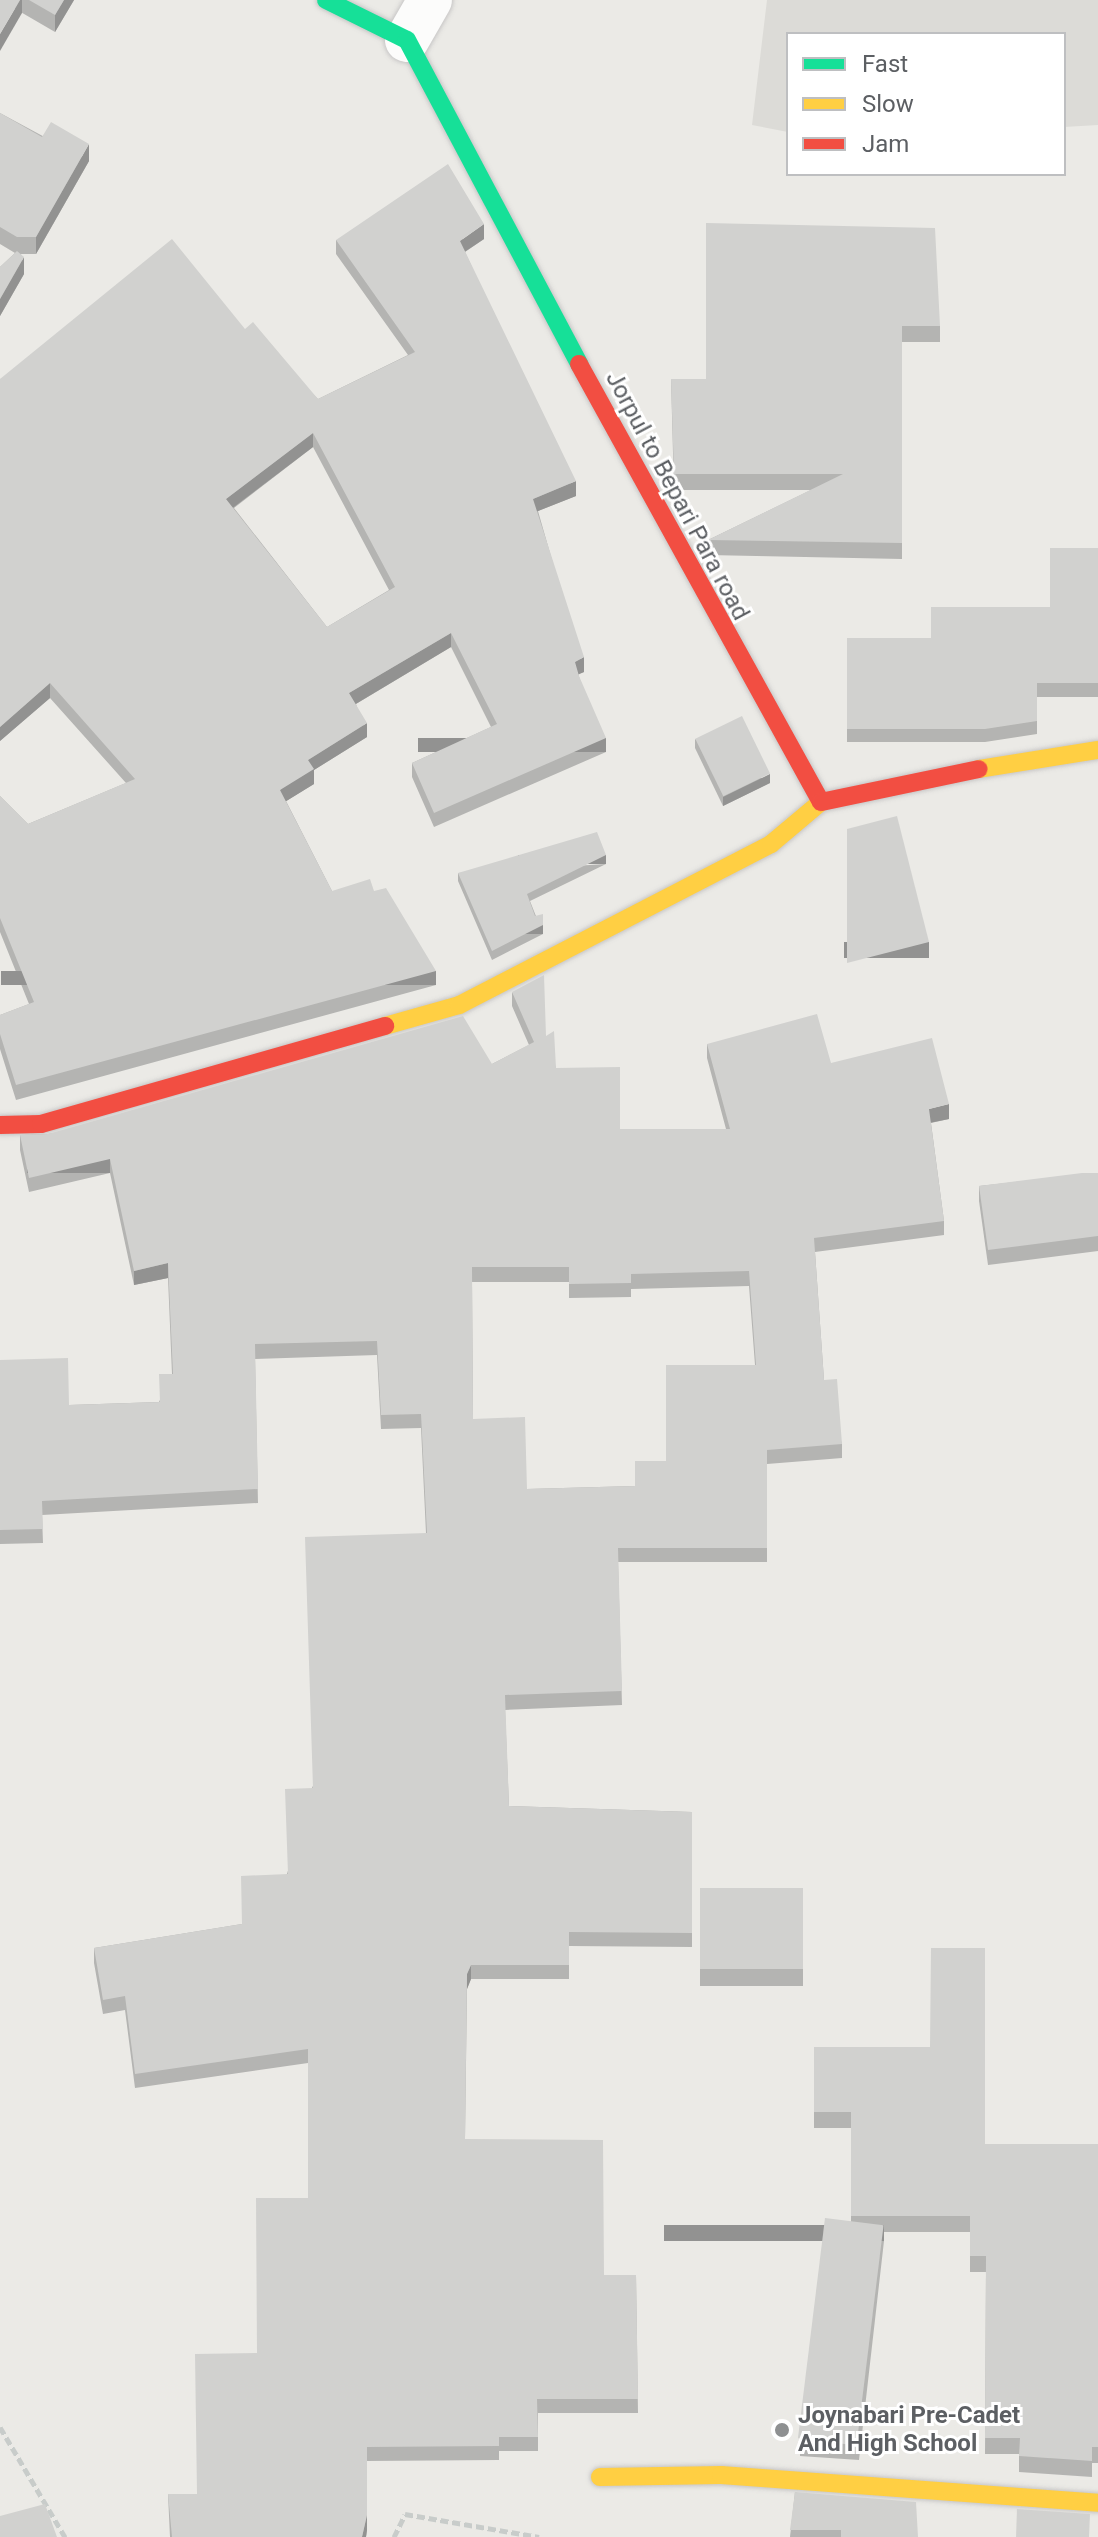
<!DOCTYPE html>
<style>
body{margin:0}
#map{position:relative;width:1098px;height:2537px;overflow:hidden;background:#ebeae6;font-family:Roboto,sans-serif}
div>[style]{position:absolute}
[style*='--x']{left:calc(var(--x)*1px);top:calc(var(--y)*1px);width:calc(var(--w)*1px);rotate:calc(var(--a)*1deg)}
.industrial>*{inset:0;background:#dcdbd7}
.path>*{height:5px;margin-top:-2.5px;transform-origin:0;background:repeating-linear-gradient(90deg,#c8ccca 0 8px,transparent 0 12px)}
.roads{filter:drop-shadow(0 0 2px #c7c6c6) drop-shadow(0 0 2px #c7c6c6)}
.street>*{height:44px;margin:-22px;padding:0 22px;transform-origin:22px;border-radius:22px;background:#fcfcfb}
.fast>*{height:18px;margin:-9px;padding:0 9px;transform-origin:9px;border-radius:9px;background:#16e098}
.slow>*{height:18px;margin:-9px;padding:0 9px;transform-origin:9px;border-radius:9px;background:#ffcf43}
.jam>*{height:18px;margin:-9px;padding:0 9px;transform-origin:9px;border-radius:9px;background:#f24e42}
.wall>*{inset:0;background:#b4b4b2;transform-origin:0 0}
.shaded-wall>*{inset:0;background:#929291;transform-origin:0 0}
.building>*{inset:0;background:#d1d1cf;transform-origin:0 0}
.dots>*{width:22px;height:22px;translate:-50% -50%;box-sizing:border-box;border:4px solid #fff;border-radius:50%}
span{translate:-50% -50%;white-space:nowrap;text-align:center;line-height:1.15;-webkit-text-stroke:6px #fff;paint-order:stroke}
.street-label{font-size:24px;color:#5c5f63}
.poi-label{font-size:24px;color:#5c5f63;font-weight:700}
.left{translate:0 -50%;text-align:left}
.legend{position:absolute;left:786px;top:32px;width:280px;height:144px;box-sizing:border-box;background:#fff;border:2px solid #bebfc1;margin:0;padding:10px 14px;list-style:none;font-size:24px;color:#5c5f63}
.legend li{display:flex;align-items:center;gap:16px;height:40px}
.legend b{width:40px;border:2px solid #bebfc1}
</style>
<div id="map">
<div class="industrial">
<i style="clip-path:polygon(767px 0,1098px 0,1098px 125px,1064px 127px,1064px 34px,788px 34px,788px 132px,752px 125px)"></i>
</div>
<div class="path">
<i style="--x:0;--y:2427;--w:128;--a:59.4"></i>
<i style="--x:394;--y:2537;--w:25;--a:-64"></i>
<i style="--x:405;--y:2514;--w:136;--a:9.7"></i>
</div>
<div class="roads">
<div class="street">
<i style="--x:407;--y:40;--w:46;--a:-60.1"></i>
</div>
<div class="fast">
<i style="--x:326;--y:0;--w:90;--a:26.3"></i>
<i style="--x:407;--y:40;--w:367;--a:62"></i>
</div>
<div class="slow">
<i style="--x:979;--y:769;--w:121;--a:-9.1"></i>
<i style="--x:385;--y:1026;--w:77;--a:-15.8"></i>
<i style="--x:459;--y:1005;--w:351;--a:-27.3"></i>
<i style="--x:771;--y:844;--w:65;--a:-40"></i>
<i style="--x:600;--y:2477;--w:121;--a:-0.9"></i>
<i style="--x:721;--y:2475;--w:378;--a:4.2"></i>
</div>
<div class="jam">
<i style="--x:579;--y:364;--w:500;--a:61.08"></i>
<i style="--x:821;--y:802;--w:161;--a:-11.8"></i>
<i style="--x:0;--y:1125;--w:41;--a:-1.4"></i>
<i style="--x:41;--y:1124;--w:358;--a:-15.9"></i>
</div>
</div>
<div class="wall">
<i style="clip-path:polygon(0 0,74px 0,55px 32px)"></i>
<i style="clip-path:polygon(0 113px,89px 161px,36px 254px,21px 254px,24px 274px,0 316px,0 267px,15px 253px,0 244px)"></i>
<i style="clip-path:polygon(706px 223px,940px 326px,940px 342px,902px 342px,902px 559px,708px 555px,708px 540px,811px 490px,674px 490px,671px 379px,706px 379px)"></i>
<i style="clip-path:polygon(evenodd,484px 239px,465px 252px,576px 496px,538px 511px,584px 672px,578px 674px,606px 752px,434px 827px,412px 777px,412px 763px,491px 727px,451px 647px,356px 704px,367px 737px,314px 770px,314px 784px,286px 801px,332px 891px,374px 891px,436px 985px,16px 1100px,0 1049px,0 1015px,29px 1004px,0 932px,0 796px,28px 824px,126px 783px,50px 698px,0 741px,0 379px,245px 329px,318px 399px,408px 355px,336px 254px,336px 240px,484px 239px,313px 447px,389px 590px,327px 627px,234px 508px,313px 447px)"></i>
<i style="clip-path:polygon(1098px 548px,1098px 697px,1037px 697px,1037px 734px,985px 742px,847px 742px,847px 638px,931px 638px,1050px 607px)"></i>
<i style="clip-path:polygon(695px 739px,770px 783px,723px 806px,695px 748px)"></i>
<i style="clip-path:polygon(606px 864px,530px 901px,543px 934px,492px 960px,458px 881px,458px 873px)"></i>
<i style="clip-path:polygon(evenodd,512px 992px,546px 1036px,556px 1068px,620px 1129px,726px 1129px,707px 1058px,707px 1044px,831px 1063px,949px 1119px,931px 1123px,944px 1221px,944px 1235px,815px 1252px,824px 1380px,842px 1444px,842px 1458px,767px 1464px,767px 1562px,618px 1562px,622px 1705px,505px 1710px,509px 1806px,692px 1812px,692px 1947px,569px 1946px,569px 1979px,471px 1979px,467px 1989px,465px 2139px,604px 2275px,636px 2275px,638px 2413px,538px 2413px,538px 2451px,499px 2451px,499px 2460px,367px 2461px,367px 2530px,366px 2537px,170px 2537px,168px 2494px,197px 2494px,257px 2353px,308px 2198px,308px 2063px,135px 2088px,125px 2010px,103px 2014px,94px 1963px,94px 1948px,242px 1924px,287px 1874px,312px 1788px,426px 1533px,421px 1428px,381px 1429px,377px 1355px,255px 1359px,258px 1503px,42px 1515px,43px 1543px,0 1544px,0 1360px,69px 1405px,159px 1402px,172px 1374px,168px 1278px,134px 1285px,110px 1173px,29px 1192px,20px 1150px,20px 1135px,48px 1134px,492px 1064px,529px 1045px,512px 1006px,512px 992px,472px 1282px,569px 1282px,569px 1298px,631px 1297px,631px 1289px,749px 1286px,755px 1365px,666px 1461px,635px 1486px,527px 1489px,473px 1419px,472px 1282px)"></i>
<i style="clip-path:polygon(1098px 1173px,1098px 1251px,988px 1265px,979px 1201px,979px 1186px)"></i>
<i style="left:700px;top:1888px;width:103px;height:98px"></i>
<i style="clip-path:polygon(814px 2047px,985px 2144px,1098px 2144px,1098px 2463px,1092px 2463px,1092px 2477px,1019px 2472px,1019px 2454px,985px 2454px,986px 2272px,970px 2272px,970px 2232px,884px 2232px,884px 2241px,859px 2460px,800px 2456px,800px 2439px,851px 2221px,851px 2128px,814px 2128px)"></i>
<i style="clip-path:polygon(795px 2492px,918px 2537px,790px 2537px)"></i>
</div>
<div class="shaded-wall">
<i style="clip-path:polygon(20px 0,22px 0,22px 13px,0 51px,0 34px)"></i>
<i style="clip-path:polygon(64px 0,74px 0,55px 32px,55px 15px)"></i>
<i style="clip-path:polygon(89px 144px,89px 161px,36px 254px,36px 237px)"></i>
<i style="clip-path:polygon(484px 224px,484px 239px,460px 255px,460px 241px)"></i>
<i style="clip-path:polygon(24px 257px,24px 274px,0 316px,0 299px)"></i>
<i style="clip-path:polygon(313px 433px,313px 447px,226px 513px,226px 499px)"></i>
<i style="clip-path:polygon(576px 481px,576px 496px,533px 513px,533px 499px)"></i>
<i style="clip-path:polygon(451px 633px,451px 647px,349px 708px,349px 693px)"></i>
<i style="clip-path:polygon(584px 657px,584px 672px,575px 676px,575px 662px)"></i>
<i style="clip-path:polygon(50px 683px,50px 698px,0 741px,0 727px)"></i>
<i style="clip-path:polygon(367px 723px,367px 737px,314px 770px,314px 784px,280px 805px,280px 790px,308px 760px)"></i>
<i style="left:606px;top:738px;width:14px;height:188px;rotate:90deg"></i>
<i style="clip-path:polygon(770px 774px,770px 783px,723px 806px,723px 797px)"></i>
<i style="left:606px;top:855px;width:9px;height:88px;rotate:90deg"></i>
<i style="left:543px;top:925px;width:9px;height:57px;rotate:90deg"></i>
<i style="left:929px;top:942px;width:16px;height:85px;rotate:90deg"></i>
<i style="left:436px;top:971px;width:14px;height:435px;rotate:90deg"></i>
<i style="clip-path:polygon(949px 1104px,949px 1119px,929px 1123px,929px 1109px)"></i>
<i style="left:110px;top:1159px;width:14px;height:83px;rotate:90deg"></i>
<i style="clip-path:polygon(168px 1263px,168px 1278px,134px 1285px,134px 1271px)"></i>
<i style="clip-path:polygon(471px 1965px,471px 1979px,467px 1989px,467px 1974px)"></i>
<i style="left:884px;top:2225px;width:16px;height:220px;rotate:90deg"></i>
<i style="clip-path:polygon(367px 2515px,367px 2530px,366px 2537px,362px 2537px)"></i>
</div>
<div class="building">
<i style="clip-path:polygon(0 0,20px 0,0 34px)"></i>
<i style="clip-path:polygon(29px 0,64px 0,55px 15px)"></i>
<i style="clip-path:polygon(0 113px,42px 137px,51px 122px,89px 144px,36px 237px,17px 237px,0 227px)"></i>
<i style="clip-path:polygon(evenodd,448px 164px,484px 224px,460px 241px,576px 481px,533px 499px,584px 657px,575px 662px,579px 676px,606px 738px,434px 813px,412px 763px,497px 724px,451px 633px,349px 693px,367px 723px,308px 760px,314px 769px,280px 790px,332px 891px,370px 879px,374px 891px,386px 888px,436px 971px,16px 1085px,0 1034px,0 1015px,34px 1002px,0 918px,0 796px,28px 824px,135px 779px,50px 683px,0 727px,0 379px,172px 239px,245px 329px,253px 322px,318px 399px,415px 352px,336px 240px,448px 164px,313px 433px,395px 587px,327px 627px,226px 499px,313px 433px)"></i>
<i style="clip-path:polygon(706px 223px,935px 228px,940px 326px,902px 326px,902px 543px,708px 540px,843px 474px,674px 474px,671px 379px,706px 379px)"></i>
<i style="clip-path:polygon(17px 251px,24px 257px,0 299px,0 267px)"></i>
<i style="clip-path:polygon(1050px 548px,1098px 548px,1098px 683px,1037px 683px,1037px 721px,985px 729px,847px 729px,847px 638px,931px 638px,931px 607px,1050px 607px)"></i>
<i style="left:742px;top:716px;width:64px;height:52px;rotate:64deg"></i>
<i style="clip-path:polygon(897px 816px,929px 942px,847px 963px,847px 829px)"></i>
<i style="clip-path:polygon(597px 832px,606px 855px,527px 894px,535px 916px,543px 914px,543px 925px,492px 951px,458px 873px)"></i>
<i style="clip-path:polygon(evenodd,544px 975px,546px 1036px,554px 1031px,556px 1068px,620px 1067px,620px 1129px,730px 1129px,707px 1044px,817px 1014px,831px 1063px,932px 1038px,949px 1104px,929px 1109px,944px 1221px,814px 1238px,824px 1380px,837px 1379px,842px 1444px,767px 1450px,767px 1548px,618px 1548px,622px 1691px,505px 1695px,509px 1806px,692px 1812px,692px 1933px,569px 1932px,569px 1965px,471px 1965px,467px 1974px,465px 2139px,603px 2140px,604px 2275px,636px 2275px,638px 2399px,537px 2399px,538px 2437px,499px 2437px,499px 2446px,367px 2447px,367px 2515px,362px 2537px,172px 2537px,168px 2494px,197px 2494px,195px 2354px,257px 2353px,256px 2198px,308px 2198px,308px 2049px,135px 2074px,125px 1996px,103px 2000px,94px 1948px,242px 1924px,241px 1876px,288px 1874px,285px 1789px,313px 1788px,305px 1537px,427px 1533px,421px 1414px,381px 1415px,377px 1341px,255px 1344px,258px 1489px,42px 1501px,43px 1529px,0 1530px,0 1360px,68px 1358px,69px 1405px,160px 1402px,159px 1374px,173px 1374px,168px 1263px,134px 1271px,110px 1159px,29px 1178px,20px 1135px,48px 1134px,463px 1016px,492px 1064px,534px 1042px,512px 992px,544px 975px,472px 1267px,569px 1267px,569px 1284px,631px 1283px,631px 1274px,749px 1271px,756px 1365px,666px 1365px,666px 1461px,635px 1461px,635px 1486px,527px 1489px,525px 1417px,473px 1419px,472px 1267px)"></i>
<i style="clip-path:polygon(1082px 1173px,1098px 1173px,1098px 1236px,988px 1250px,979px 1186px)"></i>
<i style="left:700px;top:1888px;width:103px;height:81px"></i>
<i style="clip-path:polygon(931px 1948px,985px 1948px,985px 2144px,1098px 2144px,1098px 2447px,1092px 2447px,1092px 2461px,1019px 2456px,1020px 2438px,985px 2438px,986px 2256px,970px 2256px,970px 2216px,851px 2216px,851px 2112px,814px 2112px,814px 2047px,930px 2047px)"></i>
<i style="left:825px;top:2218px;width:59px;height:222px;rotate:7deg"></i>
<i style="clip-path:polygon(795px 2492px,916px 2502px,918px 2537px,841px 2537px,841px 2530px,790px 2530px)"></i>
<i style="clip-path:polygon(45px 2504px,57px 2537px,0 2537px,0 2516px)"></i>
<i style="clip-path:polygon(1017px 2509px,1090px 2514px,1089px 2537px,1016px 2537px)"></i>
</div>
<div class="dots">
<i style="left:782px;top:2430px;background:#8e9091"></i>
</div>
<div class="street-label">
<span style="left:677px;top:496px;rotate:62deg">Jorpul to Bepari Para road</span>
</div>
<div class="poi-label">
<span class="left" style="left:798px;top:2430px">Joynabari Pre-Cadet<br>And High School</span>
</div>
<ul class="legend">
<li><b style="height:10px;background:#16e098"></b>Fast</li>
<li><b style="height:10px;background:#ffcf43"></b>Slow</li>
<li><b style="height:10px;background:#f24e42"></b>Jam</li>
</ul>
</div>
